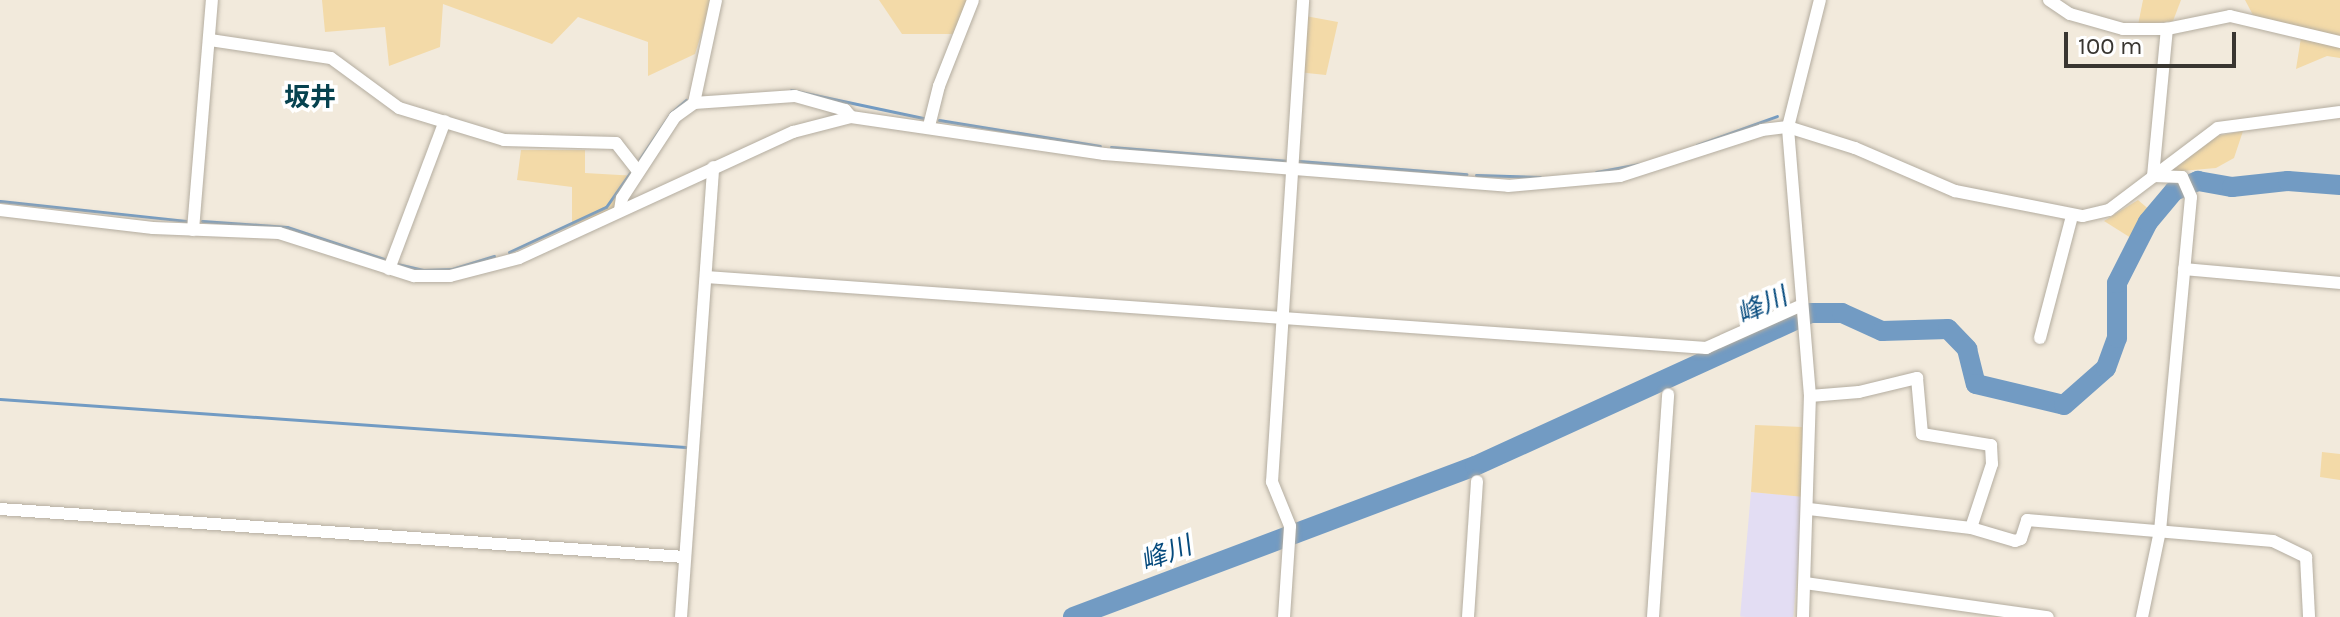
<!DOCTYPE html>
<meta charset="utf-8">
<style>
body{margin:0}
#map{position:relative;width:2340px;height:617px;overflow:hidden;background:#f2eadc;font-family:Karla,"Noto Sans JP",sans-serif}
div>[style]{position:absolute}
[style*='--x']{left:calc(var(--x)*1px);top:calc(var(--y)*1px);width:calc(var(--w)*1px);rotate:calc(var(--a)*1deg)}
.commercial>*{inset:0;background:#e3ddf3;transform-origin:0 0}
.green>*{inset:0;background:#f3daa8}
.stream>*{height:3px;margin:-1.5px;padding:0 1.5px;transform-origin:1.5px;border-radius:1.5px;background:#729bc3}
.river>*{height:20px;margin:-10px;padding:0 10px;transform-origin:10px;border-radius:10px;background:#729bc3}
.roads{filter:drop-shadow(0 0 2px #b4ada0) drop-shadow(0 0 2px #b4ada0)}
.minor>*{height:12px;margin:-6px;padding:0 6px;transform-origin:6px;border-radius:6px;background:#fff}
span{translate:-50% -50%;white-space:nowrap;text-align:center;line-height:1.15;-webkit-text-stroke:7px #fff;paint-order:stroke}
.neighbourhood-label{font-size:26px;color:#06424f;font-weight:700}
.water-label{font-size:26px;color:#054a7d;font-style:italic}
.scale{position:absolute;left:2064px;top:32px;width:172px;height:36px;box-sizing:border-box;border:4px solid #393631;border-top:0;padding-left:10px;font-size:24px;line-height:28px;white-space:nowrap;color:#393631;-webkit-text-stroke:6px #fff;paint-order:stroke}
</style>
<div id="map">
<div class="commercial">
<i style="left:1751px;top:492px;width:53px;height:125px;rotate:5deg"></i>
</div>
<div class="green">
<i style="clip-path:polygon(322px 0,712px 0,695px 54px,648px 76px,648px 42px,578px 17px,552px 44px,443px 4px,440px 47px,389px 66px,385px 27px,325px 32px)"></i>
<i style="clip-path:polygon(879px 0,969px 0,958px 34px,902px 34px)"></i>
<i style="clip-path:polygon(2143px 0,2181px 0,2173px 21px,2138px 25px)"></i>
<i style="clip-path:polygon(2245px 0,2340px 0,2340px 58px,2327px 56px,2296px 69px,2302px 31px,2253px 15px)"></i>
<i style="clip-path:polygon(1300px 15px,1338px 22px,1326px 75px,1297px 72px)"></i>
<i style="clip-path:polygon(2243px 131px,2234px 158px,2216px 168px,2170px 172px,2217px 136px)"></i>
<i style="clip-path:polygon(521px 150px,585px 150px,585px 173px,637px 176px,624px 204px,572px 226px,572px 187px,517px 180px)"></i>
<i style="clip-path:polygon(2138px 200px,2152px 212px,2131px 238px,2104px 221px)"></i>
<i style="clip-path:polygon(1755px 425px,1802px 427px,1804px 497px,1751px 492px)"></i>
<i style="clip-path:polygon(2322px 452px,2340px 454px,2340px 480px,2320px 477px)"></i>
</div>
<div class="stream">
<i style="--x:791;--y:90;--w:135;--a:12"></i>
<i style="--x:939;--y:120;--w:163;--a:9.2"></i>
<i style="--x:1697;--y:145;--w:85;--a:-19.9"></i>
<i style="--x:1111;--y:147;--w:178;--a:4.5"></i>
<i style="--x:639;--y:160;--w:57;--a:-55.8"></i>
<i style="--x:671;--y:113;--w:20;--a:-41"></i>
<i style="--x:1299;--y:161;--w:168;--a:4.5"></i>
<i style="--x:1596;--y:172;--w:44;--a:-10.5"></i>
<i style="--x:1476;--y:175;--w:64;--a:1.8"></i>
<i style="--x:0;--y:201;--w:187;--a:6.1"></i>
<i style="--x:202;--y:221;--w:85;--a:4"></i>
<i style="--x:287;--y:227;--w:102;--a:18.3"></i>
<i style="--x:509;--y:252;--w:107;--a:-24.9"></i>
<i style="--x:606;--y:207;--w:42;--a:-54.8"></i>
<i style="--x:397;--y:264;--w:27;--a:13"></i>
<i style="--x:423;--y:270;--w:29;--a:-2"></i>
<i style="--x:452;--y:269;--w:44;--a:-17.2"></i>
<i style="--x:0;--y:399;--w:687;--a:4.01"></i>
</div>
<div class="river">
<i style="--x:1073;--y:617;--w:429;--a:-20.6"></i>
<i style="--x:1475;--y:466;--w:369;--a:-24.5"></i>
<i style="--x:1811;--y:313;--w:31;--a:0"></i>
<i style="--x:1842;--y:313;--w:44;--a:24.2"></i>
<i style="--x:1882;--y:331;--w:66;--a:-1.7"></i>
<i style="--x:1948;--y:329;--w:28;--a:46"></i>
<i style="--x:1967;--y:349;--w:36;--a:76"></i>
<i style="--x:1976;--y:384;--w:90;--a:13.4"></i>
<i style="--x:2064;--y:405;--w:56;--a:-41.4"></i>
<i style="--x:2106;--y:368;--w:32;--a:-70"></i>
<i style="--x:2117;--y:338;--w:55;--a:-90"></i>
<i style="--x:2117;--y:283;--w:68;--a:-63.1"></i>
<i style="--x:2148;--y:222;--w:40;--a:-50"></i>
<i style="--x:2174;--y:191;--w:26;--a:-23"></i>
<i style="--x:2198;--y:181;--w:35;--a:10"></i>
<i style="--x:2232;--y:187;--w:56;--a:-6.1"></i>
<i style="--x:2288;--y:181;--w:52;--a:4.4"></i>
</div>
<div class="roads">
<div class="minor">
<i style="--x:2049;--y:0;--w:25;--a:34"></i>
<i style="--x:2070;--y:14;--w:55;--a:15.8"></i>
<i style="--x:2123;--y:29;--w:44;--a:0"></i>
<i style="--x:2167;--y:29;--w:64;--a:-11.7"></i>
<i style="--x:2230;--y:16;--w:113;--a:13.3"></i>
<i style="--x:210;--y:40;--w:122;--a:8.5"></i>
<i style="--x:331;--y:58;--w:84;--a:36.3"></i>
<i style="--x:399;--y:108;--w:110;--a:16.9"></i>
<i style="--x:504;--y:140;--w:112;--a:1.5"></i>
<i style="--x:616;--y:143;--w:36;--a:52"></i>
<i style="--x:694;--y:103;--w:105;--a:-77.9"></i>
<i style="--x:929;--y:126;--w:41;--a:-76"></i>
<i style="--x:939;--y:86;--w:92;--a:-68.4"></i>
<i style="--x:2153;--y:176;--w:148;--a:-84.6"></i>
<i style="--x:0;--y:210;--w:154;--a:6.7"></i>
<i style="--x:153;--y:228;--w:126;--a:2.3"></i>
<i style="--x:279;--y:233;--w:142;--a:17.7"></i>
<i style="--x:414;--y:276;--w:36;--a:0"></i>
<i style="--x:450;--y:276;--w:71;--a:-14.6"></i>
<i style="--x:519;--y:258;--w:302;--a:-24.7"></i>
<i style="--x:793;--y:132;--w:60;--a:-14.5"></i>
<i style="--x:851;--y:117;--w:256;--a:8.3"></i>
<i style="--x:1104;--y:154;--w:405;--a:4.5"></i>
<i style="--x:1508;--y:186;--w:112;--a:-5.1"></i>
<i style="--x:1620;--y:176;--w:149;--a:-17.9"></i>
<i style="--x:1762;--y:130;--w:26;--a:-7"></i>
<i style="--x:1788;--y:127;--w:70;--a:17.4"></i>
<i style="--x:1855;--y:148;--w:109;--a:23.3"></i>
<i style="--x:1955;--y:191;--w:130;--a:11.1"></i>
<i style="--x:2083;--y:216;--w:27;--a:-13"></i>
<i style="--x:2109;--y:210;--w:136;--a:-37"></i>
<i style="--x:2218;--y:128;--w:123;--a:-7.5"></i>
<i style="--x:620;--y:210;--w:12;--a:-81"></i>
<i style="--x:622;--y:198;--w:97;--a:-56.8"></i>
<i style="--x:675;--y:117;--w:24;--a:-36"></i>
<i style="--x:694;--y:103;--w:101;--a:-4"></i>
<i style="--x:795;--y:96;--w:52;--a:15.6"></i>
<i style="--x:845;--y:110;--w:9;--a:49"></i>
<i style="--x:193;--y:230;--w:231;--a:-85.3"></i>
<i style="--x:389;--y:269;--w:158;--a:-69.3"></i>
<i style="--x:2184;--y:269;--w:157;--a:5.1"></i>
<i style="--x:706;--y:277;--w:1003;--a:4.06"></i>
<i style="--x:1706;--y:348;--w:105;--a:-24.1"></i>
<i style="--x:2040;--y:338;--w:126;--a:-75.3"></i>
<i style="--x:1810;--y:396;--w:49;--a:-4.7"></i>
<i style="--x:1859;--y:392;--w:60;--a:-13.6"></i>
<i style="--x:1917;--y:378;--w:56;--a:84.9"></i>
<i style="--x:1922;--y:434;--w:70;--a:9.1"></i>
<i style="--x:1991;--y:445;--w:19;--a:87"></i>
<i style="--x:1992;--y:464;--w:67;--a:108.2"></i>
<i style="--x:0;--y:509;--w:687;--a:4.01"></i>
<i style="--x:1809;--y:509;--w:163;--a:6.7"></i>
<i style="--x:1971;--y:528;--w:46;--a:16.5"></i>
<i style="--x:2015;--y:541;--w:6;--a:-18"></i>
<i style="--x:2021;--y:539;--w:20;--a:-72"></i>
<i style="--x:2027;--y:520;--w:247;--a:4.9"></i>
<i style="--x:2273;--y:541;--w:37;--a:26"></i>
<i style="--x:2306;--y:557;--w:60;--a:87.1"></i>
<i style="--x:1805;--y:583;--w:245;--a:8"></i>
<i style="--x:681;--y:617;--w:451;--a:-85.9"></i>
<i style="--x:1284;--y:617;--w:91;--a:-86.2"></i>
<i style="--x:1290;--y:526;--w:48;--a:-112.2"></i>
<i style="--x:1272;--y:482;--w:483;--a:-86.3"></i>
<i style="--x:1468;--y:617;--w:136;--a:-86.2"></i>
<i style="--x:1653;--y:617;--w:223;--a:-86.1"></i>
<i style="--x:1803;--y:617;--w:221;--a:-88.2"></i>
<i style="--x:1810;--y:396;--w:270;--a:-94.7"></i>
<i style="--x:1788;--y:127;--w:131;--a:-75.9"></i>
<i style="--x:2142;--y:617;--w:88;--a:-78.2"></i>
<i style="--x:2160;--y:531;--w:335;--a:-84.7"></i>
<i style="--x:2191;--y:197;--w:22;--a:-114"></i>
<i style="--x:2182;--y:177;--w:29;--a:-178"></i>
</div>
</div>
<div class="neighbourhood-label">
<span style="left:310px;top:98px">坂井</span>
</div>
<div class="water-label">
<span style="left:1762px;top:306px;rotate:-24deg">峰川</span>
<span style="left:1166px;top:554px;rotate:-21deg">峰川</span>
</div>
<div class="scale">100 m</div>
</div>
